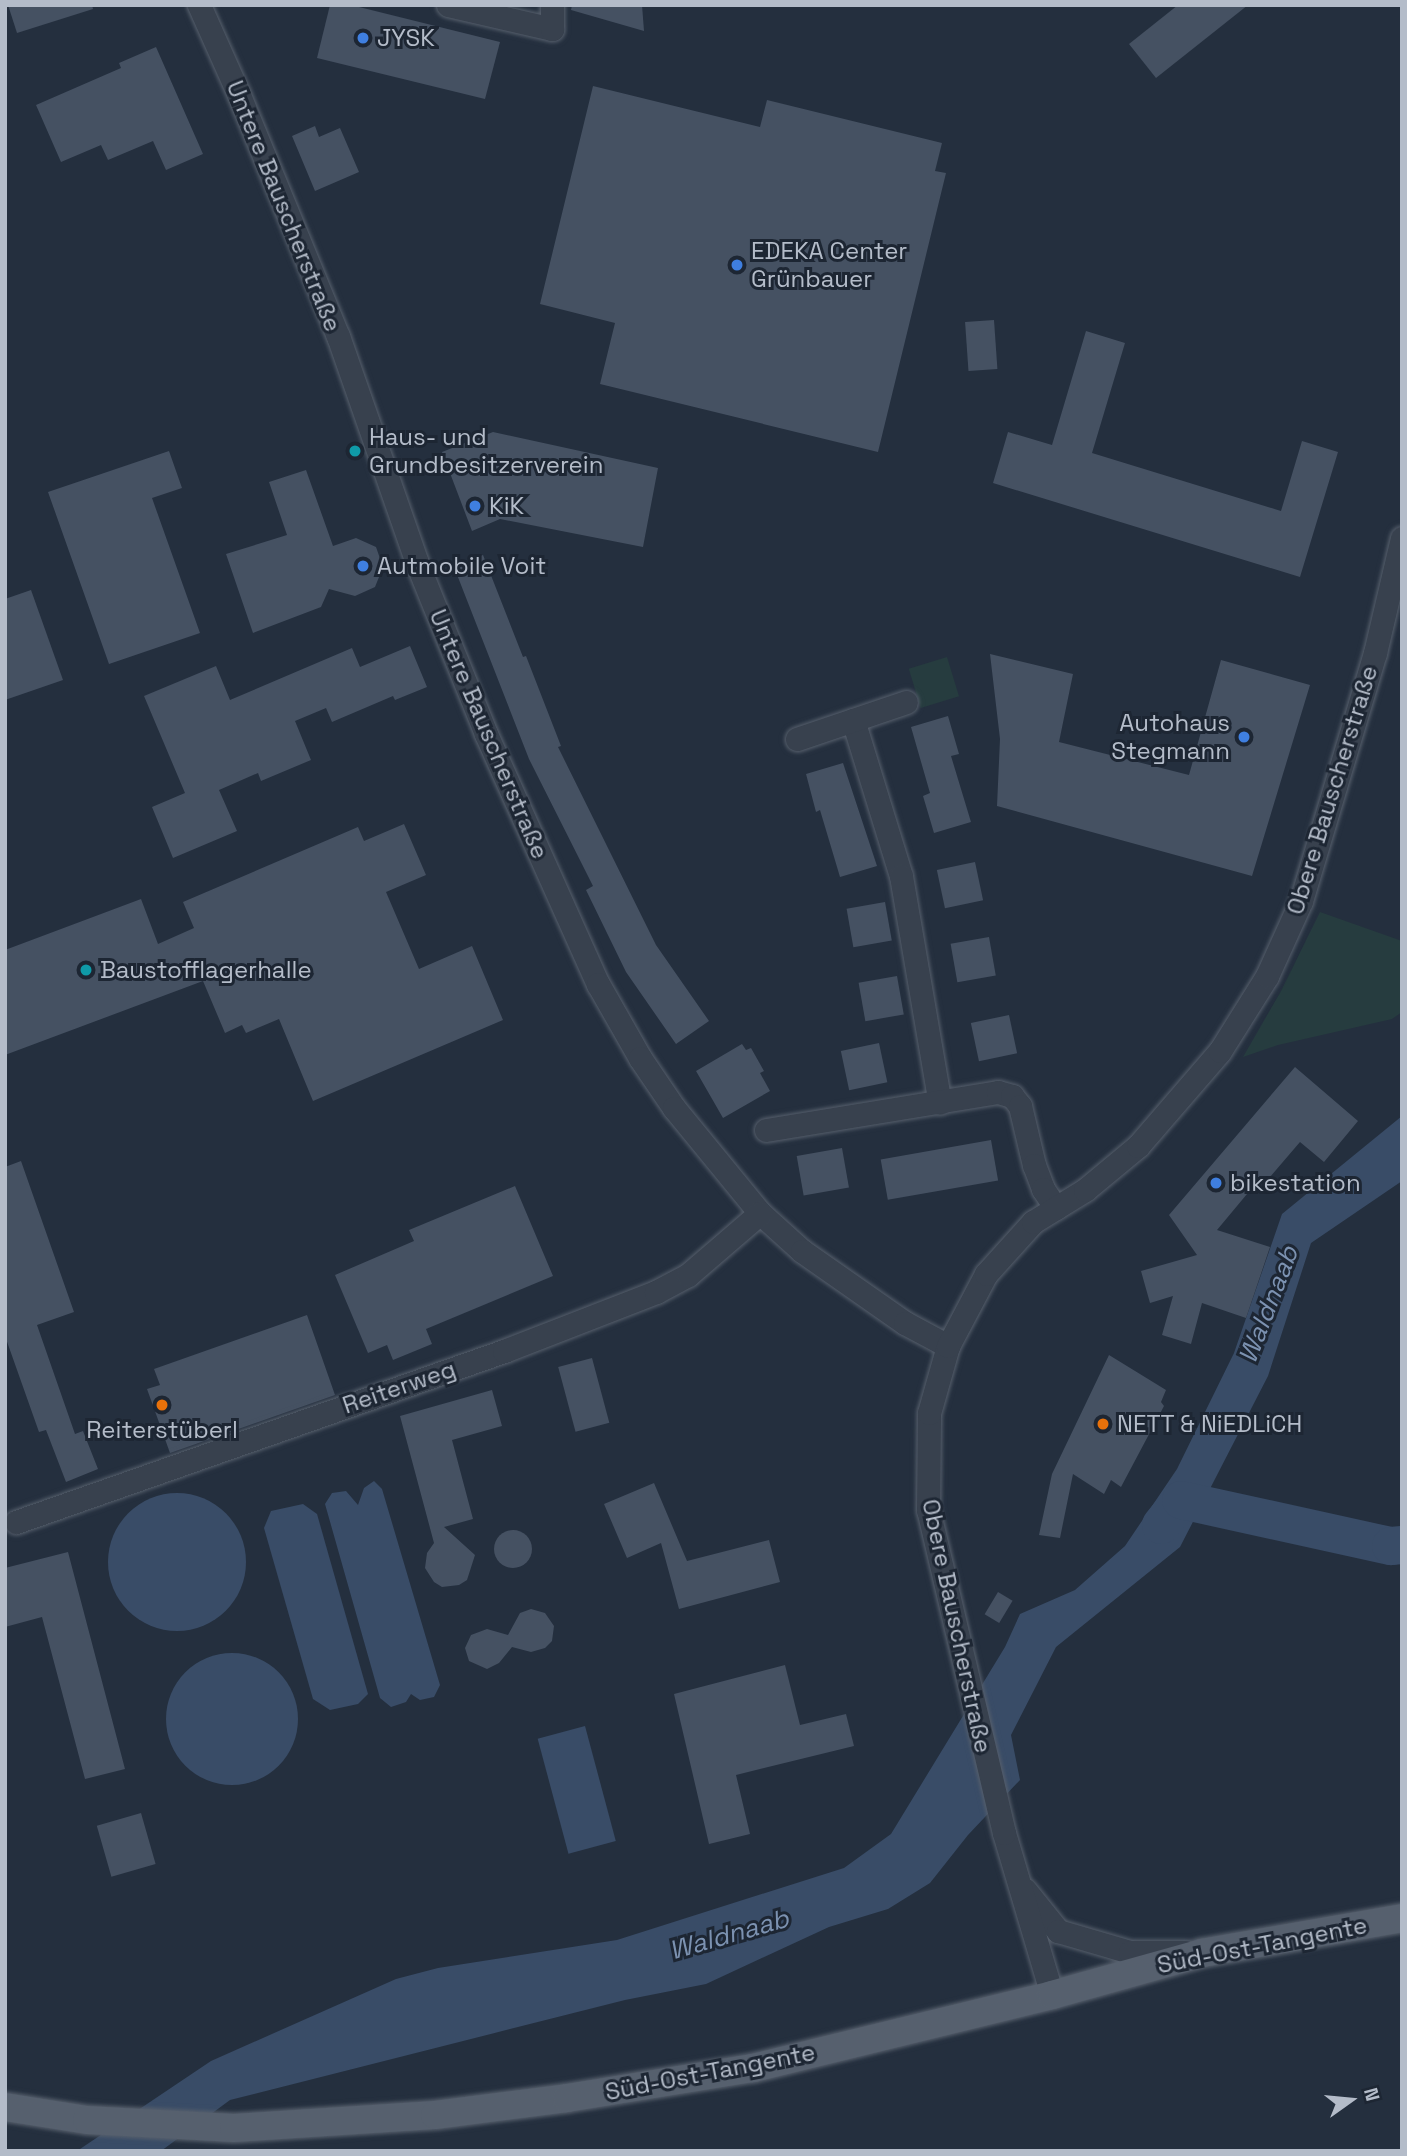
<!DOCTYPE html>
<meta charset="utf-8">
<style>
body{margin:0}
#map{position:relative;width:1407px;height:2156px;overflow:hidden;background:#242f3e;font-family:"Space Grotesk",sans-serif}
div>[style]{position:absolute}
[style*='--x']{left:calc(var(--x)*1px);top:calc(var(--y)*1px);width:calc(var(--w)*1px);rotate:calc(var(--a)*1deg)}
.green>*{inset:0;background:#263c3f;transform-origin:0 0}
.water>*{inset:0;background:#394c67;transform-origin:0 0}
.round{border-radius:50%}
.river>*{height:38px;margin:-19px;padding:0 19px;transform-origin:19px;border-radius:19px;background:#394c67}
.building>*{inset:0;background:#455162;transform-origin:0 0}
.roads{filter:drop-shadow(0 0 2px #565f6c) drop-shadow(0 0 2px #565f6c)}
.minor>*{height:23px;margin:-11.5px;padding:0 11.5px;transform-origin:11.5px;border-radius:11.5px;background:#38414e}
.major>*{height:28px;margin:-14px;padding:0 14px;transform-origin:14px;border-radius:14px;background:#56606e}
.dots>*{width:19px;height:19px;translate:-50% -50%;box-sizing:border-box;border:4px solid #1d2633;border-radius:50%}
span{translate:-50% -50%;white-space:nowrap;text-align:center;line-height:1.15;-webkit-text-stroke:6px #1d2633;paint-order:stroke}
.poi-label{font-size:24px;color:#b4bcc9}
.left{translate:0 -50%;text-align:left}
.right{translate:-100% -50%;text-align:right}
.street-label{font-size:24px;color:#b4bcc9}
.water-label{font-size:26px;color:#7c92b1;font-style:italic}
.frame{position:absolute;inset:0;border:7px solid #b4bcc9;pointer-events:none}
.north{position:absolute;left:1316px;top:2065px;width:70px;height:70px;-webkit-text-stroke:5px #1d2633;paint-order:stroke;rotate:75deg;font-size:19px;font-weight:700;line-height:28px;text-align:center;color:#b4bcc9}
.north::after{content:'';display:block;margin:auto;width:24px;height:32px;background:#b4bcc9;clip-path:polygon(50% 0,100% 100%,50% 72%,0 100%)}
</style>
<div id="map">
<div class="green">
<i style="left:947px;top:657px;width:41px;height:40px;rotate:73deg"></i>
<i style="clip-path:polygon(1320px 912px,1402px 941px,1402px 1012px,1392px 1019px,1278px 1045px,1243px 1057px,1281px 991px)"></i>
</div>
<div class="water">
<i style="clip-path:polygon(1402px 1116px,1402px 1181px,1311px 1243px,1268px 1376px,1180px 1547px,1056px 1647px,1011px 1735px,1020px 1780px,968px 1835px,930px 1883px,888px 1909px,829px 1927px,706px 1984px,625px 2000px,230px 2100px,161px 2151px,77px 2151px,211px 2061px,396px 1979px,438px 1968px,617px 1940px,844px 1868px,891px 1834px,1005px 1647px,1020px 1614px,1075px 1590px,1125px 1546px,1177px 1469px,1234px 1353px,1282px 1214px)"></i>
<i style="clip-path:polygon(374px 1481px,382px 1489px,440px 1685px,434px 1697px,420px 1700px,411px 1694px,406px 1702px,391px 1707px,380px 1698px,325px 1504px,332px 1493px,346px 1491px,358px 1505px,364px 1488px)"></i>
<i class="round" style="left:108px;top:1493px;width:138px;height:138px"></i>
<i style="clip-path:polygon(303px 1504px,317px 1514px,368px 1694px,358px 1704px,330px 1710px,313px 1699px,264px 1528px,271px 1511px)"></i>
<i class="round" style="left:166px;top:1653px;width:132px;height:132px"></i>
<i style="left:585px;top:1726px;width:119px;height:49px;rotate:75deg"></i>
</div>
<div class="river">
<i style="--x:1161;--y:1525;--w:32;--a:-51"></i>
<i style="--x:1181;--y:1500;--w:215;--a:12.4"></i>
<i style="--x:1391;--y:1546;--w:11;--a:-5"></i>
</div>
<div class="building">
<i style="clip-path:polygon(8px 5px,92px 5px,93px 9px,17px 33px)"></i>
<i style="clip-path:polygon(330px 5px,351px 5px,500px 42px,485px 99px,317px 58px)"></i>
<i style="clip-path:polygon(572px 5px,642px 5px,644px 31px,571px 10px)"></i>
<i style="clip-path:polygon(1178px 5px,1248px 5px,1156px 78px,1129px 44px)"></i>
<i style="clip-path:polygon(156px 47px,203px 154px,166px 170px,153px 141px,108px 160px,101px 145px,61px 162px,36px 105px,121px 68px,119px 63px)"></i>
<i style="clip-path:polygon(593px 86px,760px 127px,767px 100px,942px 143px,935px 171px,946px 173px,878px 452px,600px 384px,615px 323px,540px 304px)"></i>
<i style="clip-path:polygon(315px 126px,319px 137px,340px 128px,359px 172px,315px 191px,292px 136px)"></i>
<i style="left:994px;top:320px;width:49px;height:29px;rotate:86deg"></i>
<i style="clip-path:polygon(1086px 331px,1125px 343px,1092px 453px,1281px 511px,1302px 441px,1338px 452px,1300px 577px,993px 483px,1008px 432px,1052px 445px)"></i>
<i style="clip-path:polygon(493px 432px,658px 468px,643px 547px,500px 519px,472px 531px,442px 452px)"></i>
<i style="clip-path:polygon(169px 451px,182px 488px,152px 498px,200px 633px,109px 664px,48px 492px)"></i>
<i style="clip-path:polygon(306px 470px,333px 546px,356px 538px,376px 547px,383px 567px,375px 587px,355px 596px,329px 589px,321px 607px,253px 633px,226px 554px,287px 535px,269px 482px)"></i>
<i style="clip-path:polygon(483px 555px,523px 657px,526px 656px,561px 746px,558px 747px,656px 945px,709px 1021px,676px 1044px,626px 972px,586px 890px,593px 886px,529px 759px,454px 567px)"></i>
<i style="clip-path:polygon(31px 590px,63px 680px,5px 700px,5px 599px)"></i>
<i style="clip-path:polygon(410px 646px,427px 687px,395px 700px,393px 696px,332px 722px,326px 708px,295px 721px,311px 760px,261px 781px,258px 773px,219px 790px,237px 831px,173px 858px,152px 807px,185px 793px,144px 696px,216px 666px,230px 700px,352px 648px,360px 667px)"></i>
<i style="clip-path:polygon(990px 654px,1073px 674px,1059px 742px,1189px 775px,1221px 660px,1310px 685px,1252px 876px,997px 806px,1000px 739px)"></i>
<i style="clip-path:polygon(948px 716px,959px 754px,951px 756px,971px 822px,934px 833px,923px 796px,930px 793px,911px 727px)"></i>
<i style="clip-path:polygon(843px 763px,877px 866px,840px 877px,820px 810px,816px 812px,806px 774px)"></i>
<i style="clip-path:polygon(404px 824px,426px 875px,386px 892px,419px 969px,472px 946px,503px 1020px,313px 1101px,279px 1019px,246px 1033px,242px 1025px,225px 1033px,203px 981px,5px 1055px,5px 950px,141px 899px,158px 944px,194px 928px,183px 902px,358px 827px,364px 841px)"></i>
<i style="left:975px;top:862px;width:39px;height:39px;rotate:78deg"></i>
<i style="left:885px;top:902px;width:39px;height:39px;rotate:80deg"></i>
<i style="left:989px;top:937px;width:39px;height:39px;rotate:80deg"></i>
<i style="left:897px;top:976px;width:39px;height:39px;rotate:80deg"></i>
<i style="left:1009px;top:1015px;width:39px;height:39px;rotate:78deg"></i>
<i style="left:879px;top:1043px;width:40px;height:39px;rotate:78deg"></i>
<i style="clip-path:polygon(742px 1044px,746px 1050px,751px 1048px,764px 1071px,760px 1073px,770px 1091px,723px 1118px,696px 1071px)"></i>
<i style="clip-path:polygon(1295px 1067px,1358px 1121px,1324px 1162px,1300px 1142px,1257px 1192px,1252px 1188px,1217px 1230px,1270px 1247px,1246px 1318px,1202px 1303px,1191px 1344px,1162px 1335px,1173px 1296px,1150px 1303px,1141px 1271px,1197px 1255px,1169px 1215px)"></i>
<i style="left:991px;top:1140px;width:41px;height:112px;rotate:80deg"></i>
<i style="left:842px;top:1148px;width:40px;height:46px;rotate:80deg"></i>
<i style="clip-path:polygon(21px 1161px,74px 1312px,37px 1325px,75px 1434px,83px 1431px,98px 1469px,66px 1482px,46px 1430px,39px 1432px,5px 1336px,5px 1167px)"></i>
<i style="clip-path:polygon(515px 1186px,553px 1276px,426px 1329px,432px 1344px,393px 1360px,387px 1345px,368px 1353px,335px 1275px,414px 1241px,409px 1230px)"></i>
<i style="clip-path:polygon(307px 1315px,335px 1395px,170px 1453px,147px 1389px,160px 1385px,154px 1369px)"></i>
<i style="clip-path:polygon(1109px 1355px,1166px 1390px,1161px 1402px,1164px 1406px,1121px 1487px,1111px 1480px,1104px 1494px,1073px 1474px,1060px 1538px,1039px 1535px,1052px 1474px)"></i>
<i style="left:592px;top:1358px;width:67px;height:35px;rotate:75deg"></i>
<i style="clip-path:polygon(492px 1390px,502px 1426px,452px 1440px,473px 1519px,444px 1527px,475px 1555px,467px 1580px,459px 1585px,442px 1587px,434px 1582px,425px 1568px,427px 1553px,434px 1543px,400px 1416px)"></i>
<i style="clip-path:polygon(654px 1483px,687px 1561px,769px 1540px,780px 1582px,679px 1609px,661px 1543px,627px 1558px,604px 1504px)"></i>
<i class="round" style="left:494px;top:1530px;width:38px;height:38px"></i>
<i style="clip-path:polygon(68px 1552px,125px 1769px,85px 1779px,42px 1617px,5px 1627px,5px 1568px)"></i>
<i style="left:998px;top:1592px;width:17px;height:26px;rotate:31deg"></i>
<i style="clip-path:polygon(531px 1609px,545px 1613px,554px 1626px,552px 1641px,545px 1648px,531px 1652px,512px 1647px,499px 1663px,487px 1669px,469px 1661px,465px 1648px,471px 1635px,487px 1629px,508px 1635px,520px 1613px)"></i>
<i style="clip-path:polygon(785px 1665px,800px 1725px,846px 1714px,854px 1746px,736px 1775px,750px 1834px,709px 1844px,674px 1694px)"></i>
<i style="left:141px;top:1813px;width:53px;height:46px;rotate:74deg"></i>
</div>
<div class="roads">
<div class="minor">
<i style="--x:199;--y:5;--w:98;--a:66"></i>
<i style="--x:239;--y:95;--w:261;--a:67.7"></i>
<i style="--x:338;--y:336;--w:240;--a:70.8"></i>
<i style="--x:417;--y:563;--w:184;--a:68"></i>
<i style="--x:486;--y:734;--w:274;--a:65.9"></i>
<i style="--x:598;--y:984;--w:85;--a:60.4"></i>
<i style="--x:640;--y:1058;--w:60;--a:55.8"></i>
<i style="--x:674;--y:1108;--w:136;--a:50.7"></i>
<i style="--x:760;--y:1213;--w:57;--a:42.1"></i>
<i style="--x:802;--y:1251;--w:126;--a:35"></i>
<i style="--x:905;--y:1323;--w:49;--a:28.1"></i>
<i style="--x:448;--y:5;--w:107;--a:13"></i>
<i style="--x:552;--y:29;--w:24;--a:-90"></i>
<i style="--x:853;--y:720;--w:163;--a:72.9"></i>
<i style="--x:901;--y:876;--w:230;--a:80.3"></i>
<i style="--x:797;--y:739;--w:115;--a:-18.7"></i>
<i style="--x:766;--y:1130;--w:235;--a:-9.3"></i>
<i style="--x:998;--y:1092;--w:15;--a:16"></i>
<i style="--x:1012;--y:1096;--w:13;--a:51"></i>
<i style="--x:1020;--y:1106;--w:61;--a:76.7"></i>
<i style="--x:1034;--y:1165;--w:26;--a:69"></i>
<i style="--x:1043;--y:1189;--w:23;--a:56"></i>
<i style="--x:16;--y:1522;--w:517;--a:-19.31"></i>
<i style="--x:504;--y:1351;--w:163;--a:-21.2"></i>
<i style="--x:656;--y:1292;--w:36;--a:-28"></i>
<i style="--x:688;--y:1275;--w:95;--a:-40.7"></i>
<i style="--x:1025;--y:1890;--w:53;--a:51.2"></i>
<i style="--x:1058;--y:1931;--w:75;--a:16.3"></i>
<i style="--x:1130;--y:1952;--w:55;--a:0"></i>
<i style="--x:1052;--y:1995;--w:169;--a:-106.5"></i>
<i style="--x:1004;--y:1833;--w:332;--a:-103.2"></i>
<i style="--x:928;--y:1510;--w:97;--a:-89.4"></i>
<i style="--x:929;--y:1413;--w:70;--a:-74.2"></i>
<i style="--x:948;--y:1346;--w:81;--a:-62.2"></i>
<i style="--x:986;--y:1274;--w:70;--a:-47.9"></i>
<i style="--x:1033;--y:1222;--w:61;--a:-31.6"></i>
<i style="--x:1085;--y:1190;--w:69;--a:-39.7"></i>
<i style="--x:1138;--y:1146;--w:125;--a:-49.2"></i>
<i style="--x:1220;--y:1051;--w:89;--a:-57.9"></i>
<i style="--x:1267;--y:976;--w:82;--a:-65.6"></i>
<i style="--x:1301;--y:901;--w:259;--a:-73.4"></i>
<i style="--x:1375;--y:653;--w:118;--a:-76.8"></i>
</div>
<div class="major">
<i style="--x:5;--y:2107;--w:83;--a:9"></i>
<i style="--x:87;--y:2120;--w:147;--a:3.1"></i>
<i style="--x:234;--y:2128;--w:201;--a:-3.7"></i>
<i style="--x:435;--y:2115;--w:133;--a:-7.3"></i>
<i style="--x:567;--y:2098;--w:188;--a:-9.2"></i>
<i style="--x:753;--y:2068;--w:308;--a:-13.7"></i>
<i style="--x:1052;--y:1995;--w:156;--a:-15.6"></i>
<i style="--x:1202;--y:1953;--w:203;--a:-9.9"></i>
</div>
</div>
<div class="dots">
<i style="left:363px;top:38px;background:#3f7fe0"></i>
<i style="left:737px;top:265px;background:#3f7fe0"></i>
<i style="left:355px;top:451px;background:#0f9aa8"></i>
<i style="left:475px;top:506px;background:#3f7fe0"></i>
<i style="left:363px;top:566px;background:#3f7fe0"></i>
<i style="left:1244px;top:737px;background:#3f7fe0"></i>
<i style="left:86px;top:970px;background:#0f9aa8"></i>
<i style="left:1216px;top:1183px;background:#3f7fe0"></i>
<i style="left:162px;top:1405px;background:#e8710a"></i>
<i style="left:1103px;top:1424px;background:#e8710a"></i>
</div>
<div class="poi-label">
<span class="left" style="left:377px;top:38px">JYSK</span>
<span class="left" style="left:751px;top:265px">EDEKA Center<br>Grünbauer</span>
<span class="left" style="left:369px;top:451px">Haus- und<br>Grundbesitzerverein</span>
<span class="left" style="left:489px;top:506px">KiK</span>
<span class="left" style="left:377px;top:566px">Autmobile Voit</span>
<span class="right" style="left:1230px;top:737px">Autohaus<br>Stegmann</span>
<span class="left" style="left:100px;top:970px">Baustofflagerhalle</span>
<span class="left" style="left:1230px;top:1183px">bikestation</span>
<span class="left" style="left:1117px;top:1424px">NETT &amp; NiEDLiCH</span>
<span style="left:162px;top:1430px">Reiterstüberl</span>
</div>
<div class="street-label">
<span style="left:284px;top:206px;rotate:68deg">Untere Bauscherstraße</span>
<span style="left:489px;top:734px;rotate:67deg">Untere Bauscherstraße</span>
<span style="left:1332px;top:790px;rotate:-73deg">Obere Bauscherstraße</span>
<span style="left:399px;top:1387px;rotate:-19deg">Reiterweg</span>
<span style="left:957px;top:1626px;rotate:78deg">Obere Bauscherstraße</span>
<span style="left:1262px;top:1945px;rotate:-11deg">Süd-Ost-Tangente</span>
<span style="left:710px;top:2072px;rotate:-11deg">Süd-Ost-Tangente</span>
</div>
<div class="water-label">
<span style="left:1269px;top:1305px;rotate:-69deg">Waldnaab</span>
<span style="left:729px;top:1935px;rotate:-16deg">Waldnaab</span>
</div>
<div class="frame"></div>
<div class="north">N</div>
</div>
